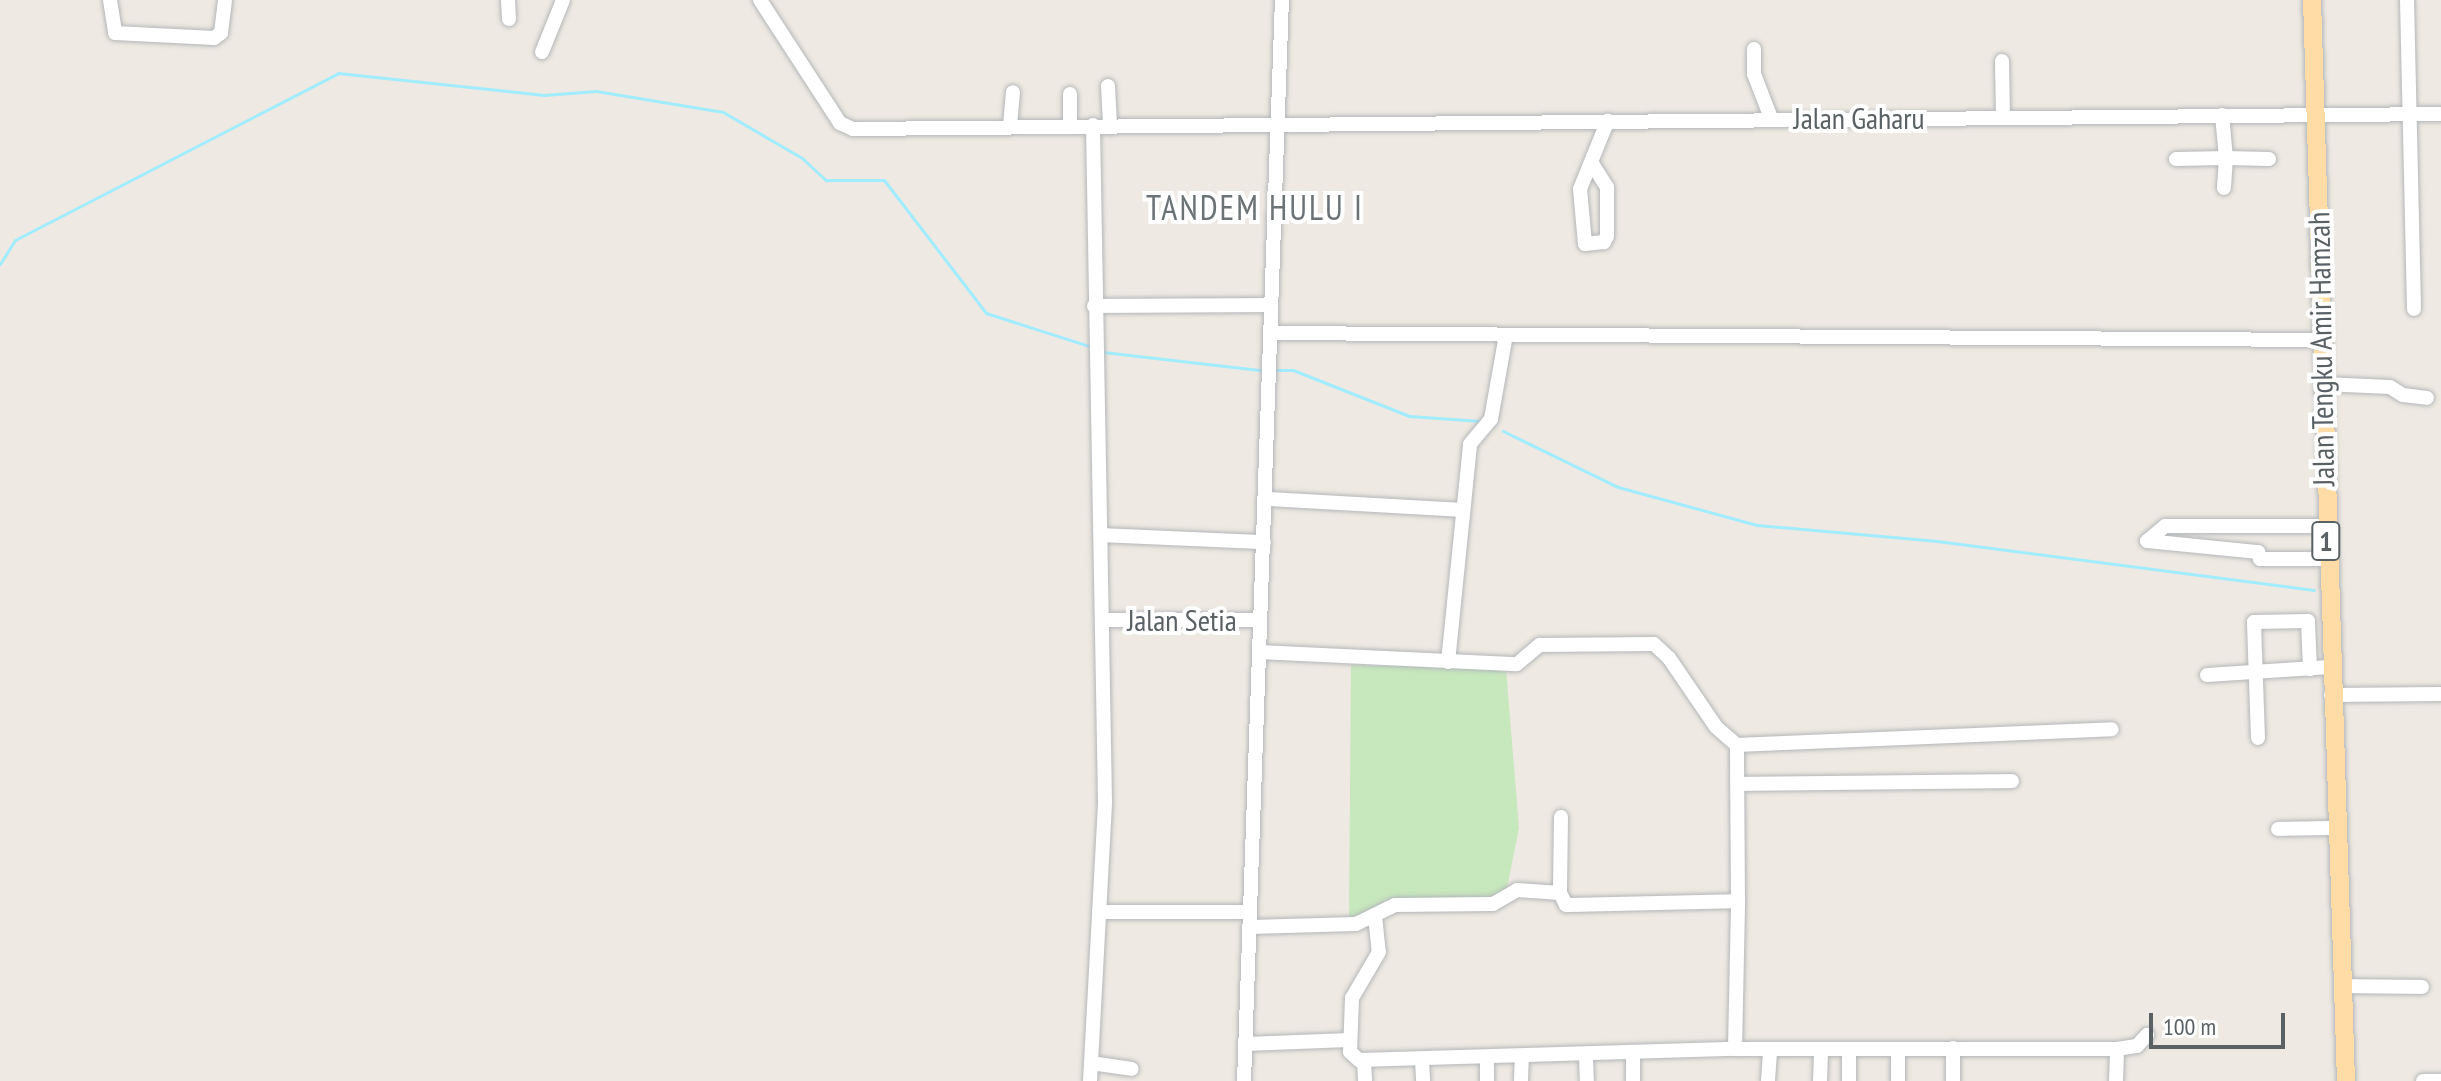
<!DOCTYPE html>
<style>
body{margin:0}
#map{position:relative;width:2441px;height:1081px;overflow:hidden;background:#eee9e2;font-family:"PT Sans Narrow",sans-serif}
div>[style]{position:absolute}
[style*='--x']{left:calc(var(--x)*1px);top:calc(var(--y)*1px);width:calc(var(--w)*1px);rotate:calc(var(--a)*1deg)}
.green>*{inset:0;background:#c7e7bd}
.stream>*{height:3px;margin:-1.5px;padding:0 1.5px;transform-origin:1.5px;border-radius:1.5px;background:#a1ecff}
.roads{filter:drop-shadow(0 0 2px #b3b7ba) drop-shadow(0 0 2px #b3b7ba)}
.minor>*{height:14px;margin:-7px;padding:0 7px;transform-origin:7px;border-radius:7px;background:#fff}
.major>*{height:18px;margin:-9px;padding:0 9px;transform-origin:9px;border-radius:9px;background:#ffdca6}
span{translate:-50% -50%;white-space:nowrap;text-align:center;line-height:1.15;-webkit-text-stroke:8px #fff;paint-order:stroke}
.shield-label span{padding:2px 6px;background:#fff;border:2px solid;border-radius:6px;-webkit-text-stroke-width:0}
.shield-label{font-size:28px;color:#5a6164;font-weight:700}
.street-label{font-size:30px;color:#5a6164}
.quarter-label{font-size:34px;color:#6b7376;letter-spacing:2px}
.scale{position:absolute;left:2149px;top:1013px;width:136px;height:36px;box-sizing:border-box;border:4px solid #5a6164;border-top:0;padding-left:10px;font-size:24px;line-height:28px;white-space:nowrap;color:#5a6164;-webkit-text-stroke:6px #fff;paint-order:stroke}
</style>
<div id="map">
<div class="green">
<i style="clip-path:polygon(1351px 665px,1506px 669px,1519px 828px,1507px 888px,1497px 900px,1389px 904px,1349px 918px)"></i>
</div>
<div class="stream">
<i style="--x:0;--y:264;--w:28;--a:-58"></i>
<i style="--x:15;--y:240;--w:364;--a:-27.3"></i>
<i style="--x:338;--y:73;--w:207;--a:6.1"></i>
<i style="--x:544;--y:95;--w:52;--a:-4.4"></i>
<i style="--x:596;--y:91;--w:129;--a:9.4"></i>
<i style="--x:723;--y:112;--w:91;--a:30.2"></i>
<i style="--x:802;--y:158;--w:33;--a:43"></i>
<i style="--x:826;--y:180;--w:58;--a:0"></i>
<i style="--x:884;--y:180;--w:168;--a:52.5"></i>
<i style="--x:986;--y:313;--w:111;--a:17.8"></i>
<i style="--x:1103;--y:352;--w:164;--a:6.6"></i>
<i style="--x:1274;--y:370;--w:19;--a:0"></i>
<i style="--x:1293;--y:370;--w:125;--a:21.6"></i>
<i style="--x:1409;--y:416;--w:72;--a:4"></i>
<i style="--x:1503;--y:431;--w:128;--a:26"></i>
<i style="--x:1618;--y:487;--w:144;--a:15.3"></i>
<i style="--x:1757;--y:525;--w:181;--a:5.1"></i>
<i style="--x:1937;--y:541;--w:380;--a:7.4"></i>
</div>
<div class="roads">
<div class="minor">
<i style="--x:110;--y:0;--w:33;--a:81"></i>
<i style="--x:115;--y:33;--w:99;--a:2.9"></i>
<i style="--x:214;--y:38;--w:9;--a:-36"></i>
<i style="--x:221;--y:33;--w:33;--a:-83"></i>
<i style="--x:508;--y:0;--w:19;--a:87"></i>
<i style="--x:760;--y:0;--w:147;--a:57"></i>
<i style="--x:840;--y:123;--w:14;--a:25"></i>
<i style="--x:853;--y:129;--w:1588;--a:-0.54"></i>
<i style="--x:2407;--y:0;--w:309;--a:88.7"></i>
<i style="--x:1754;--y:49;--w:25;--a:90"></i>
<i style="--x:1754;--y:74;--w:47;--a:68.9"></i>
<i style="--x:542;--y:52;--w:56;--a:-68"></i>
<i style="--x:2002;--y:61;--w:56;--a:89"></i>
<i style="--x:1108;--y:86;--w:39;--a:87"></i>
<i style="--x:1070;--y:94;--w:31;--a:90"></i>
<i style="--x:2222;--y:115;--w:43;--a:84.7"></i>
<i style="--x:2226;--y:158;--w:43;--a:1.3"></i>
<i style="--x:1010;--y:126;--w:34;--a:-85"></i>
<i style="--x:2176;--y:159;--w:50;--a:-1.1"></i>
<i style="--x:2226;--y:158;--w:30;--a:94"></i>
<i style="--x:1593;--y:165;--w:26;--a:58"></i>
<i style="--x:1607;--y:187;--w:49;--a:90"></i>
<i style="--x:1607;--y:236;--w:7;--a:117"></i>
<i style="--x:1604;--y:242;--w:19;--a:174"></i>
<i style="--x:1585;--y:244;--w:55;--a:-95.2"></i>
<i style="--x:1580;--y:189;--w:74;--a:-67.9"></i>
<i style="--x:1094;--y:306;--w:177;--a:-0.3"></i>
<i style="--x:1270;--y:333;--w:1051;--a:0.38"></i>
<i style="--x:2322;--y:384;--w:68;--a:2.5"></i>
<i style="--x:2390;--y:387;--w:15;--a:32"></i>
<i style="--x:2403;--y:395;--w:24;--a:7"></i>
<i style="--x:1267;--y:499;--w:194;--a:3.2"></i>
<i style="--x:2326;--y:526;--w:161;--a:180"></i>
<i style="--x:2165;--y:526;--w:23;--a:140"></i>
<i style="--x:2147;--y:541;--w:112;--a:5.7"></i>
<i style="--x:2258;--y:552;--w:7;--a:74"></i>
<i style="--x:2260;--y:559;--w:66;--a:0"></i>
<i style="--x:1101;--y:535;--w:163;--a:2.5"></i>
<i style="--x:1103;--y:620;--w:157;--a:0"></i>
<i style="--x:1259;--y:652;--w:258;--a:2.7"></i>
<i style="--x:1517;--y:664;--w:30;--a:-40"></i>
<i style="--x:1540;--y:645;--w:114;--a:-0.5"></i>
<i style="--x:1654;--y:644;--w:21;--a:43"></i>
<i style="--x:1669;--y:658;--w:83;--a:55.7"></i>
<i style="--x:1716;--y:727;--w:28;--a:41"></i>
<i style="--x:1737;--y:745;--w:375;--a:-2.4"></i>
<i style="--x:1448;--y:662;--w:219;--a:-84.2"></i>
<i style="--x:1470;--y:444;--w:33;--a:-50"></i>
<i style="--x:1491;--y:419;--w:85;--a:-79.9"></i>
<i style="--x:2207;--y:675;--w:123;--a:-3.7"></i>
<i style="--x:2331;--y:695;--w:110;--a:-0.5"></i>
<i style="--x:2258;--y:738;--w:116;--a:-92"></i>
<i style="--x:2254;--y:622;--w:54;--a:-1.1"></i>
<i style="--x:2308;--y:621;--w:48;--a:87.6"></i>
<i style="--x:1738;--y:784;--w:274;--a:-0.6"></i>
<i style="--x:1561;--y:817;--w:76;--a:90.8"></i>
<i style="--x:1560;--y:893;--w:13;--a:63"></i>
<i style="--x:1566;--y:905;--w:172;--a:-1.3"></i>
<i style="--x:1738;--y:901;--w:156;--a:-90.4"></i>
<i style="--x:2278;--y:829;--w:58;--a:-1"></i>
<i style="--x:1099;--y:912;--w:151;--a:0"></i>
<i style="--x:1375;--y:916;--w:36;--a:84"></i>
<i style="--x:1379;--y:952;--w:53;--a:120.4"></i>
<i style="--x:1352;--y:998;--w:54;--a:92.1"></i>
<i style="--x:1350;--y:1052;--w:12;--a:42"></i>
<i style="--x:1359;--y:1060;--w:376;--a:-1.7"></i>
<i style="--x:1735;--y:1049;--w:382;--a:0"></i>
<i style="--x:2117;--y:1049;--w:20;--a:-9"></i>
<i style="--x:2137;--y:1046;--w:15;--a:-48"></i>
<i style="--x:1250;--y:927;--w:106;--a:-1.6"></i>
<i style="--x:1356;--y:924;--w:43;--a:-26"></i>
<i style="--x:1395;--y:905;--w:98;--a:-0.6"></i>
<i style="--x:1493;--y:904;--w:28;--a:-30"></i>
<i style="--x:1517;--y:890;--w:43;--a:4"></i>
<i style="--x:2342;--y:986;--w:80;--a:0.7"></i>
<i style="--x:1245;--y:1044;--w:104;--a:-2.2"></i>
<i style="--x:1953;--y:1048;--w:33;--a:90"></i>
<i style="--x:1735;--y:1049;--w:148;--a:-88.8"></i>
<i style="--x:1898;--y:1050;--w:31;--a:90"></i>
<i style="--x:1586;--y:1057;--w:24;--a:88"></i>
<i style="--x:1487;--y:1059;--w:22;--a:90"></i>
<i style="--x:1422;--y:1060;--w:21;--a:87"></i>
<i style="--x:1364;--y:1061;--w:20;--a:87"></i>
<i style="--x:1091;--y:1063;--w:41;--a:8.3"></i>
<i style="--x:1090;--y:1081;--w:280;--a:-86.9"></i>
<i style="--x:1105;--y:801;--w:676;--a:-91.02"></i>
<i style="--x:1244;--y:1081;--w:1082;--a:-87.99"></i>
<i style="--x:1521;--y:1081;--w:23;--a:-88"></i>
<i style="--x:1633;--y:1081;--w:27;--a:-90"></i>
<i style="--x:1768;--y:1081;--w:29;--a:-86"></i>
<i style="--x:1820;--y:1081;--w:31;--a:-88"></i>
<i style="--x:1849;--y:1081;--w:32;--a:-90"></i>
<i style="--x:2116;--y:1081;--w:32;--a:-88"></i>
<i style="--x:2423;--y:1081;--w:18;--a:0"></i>
</div>
<div class="major">
<i style="--x:2312;--y:0;--w:1082;--a:88.2"></i>
</div>
</div>
<div class="shield-label">
<span style="left:2326px;top:541px">1</span>
</div>
<div class="street-label">
<span style="left:1859px;top:118px">Jalan Gaharu</span>
<span style="left:2321px;top:349px;rotate:-91deg">Jalan Tengku Amir Hamzah</span>
<span style="left:1182px;top:620px">Jalan Setia</span>
</div>
<div class="quarter-label">
<span style="left:1255px;top:208px">TANDEM HULU I</span>
</div>
<div class="scale">100 m</div>
</div>
